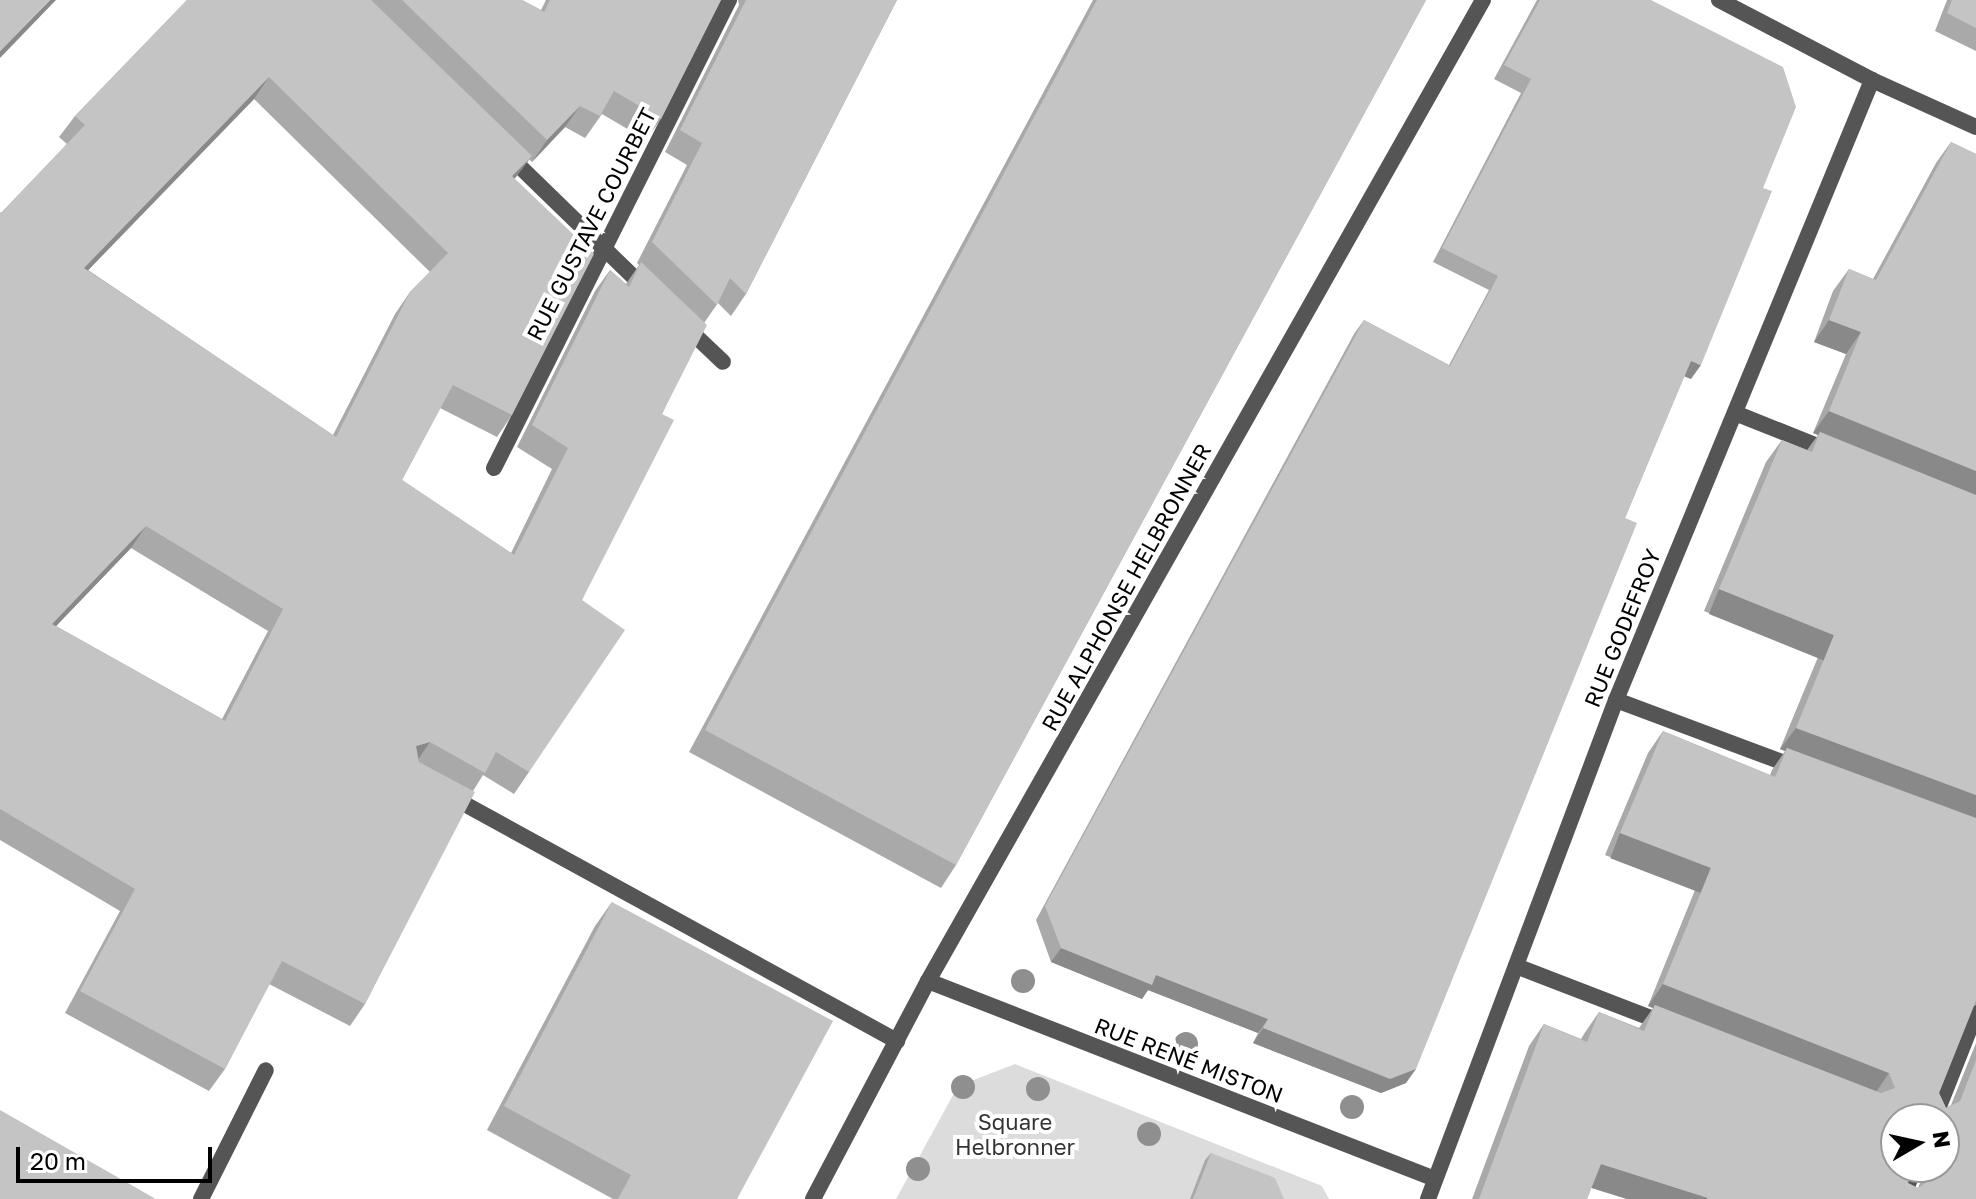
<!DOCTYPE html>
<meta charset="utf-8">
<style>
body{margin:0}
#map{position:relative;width:1976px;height:1199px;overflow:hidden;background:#fff;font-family:"Golos Text",sans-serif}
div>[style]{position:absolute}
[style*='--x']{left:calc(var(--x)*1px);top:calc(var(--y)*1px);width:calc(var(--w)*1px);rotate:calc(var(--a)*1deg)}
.green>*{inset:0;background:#dcdcdc}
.lane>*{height:16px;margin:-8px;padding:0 8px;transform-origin:8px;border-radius:8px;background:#555}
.street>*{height:16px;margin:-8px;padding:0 8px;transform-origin:8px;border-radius:8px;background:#555}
.trees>*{width:24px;height:24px;margin:-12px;border-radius:50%;background:#8f8f8f}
.wall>*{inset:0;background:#a9a9a9}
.shaded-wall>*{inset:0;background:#898989;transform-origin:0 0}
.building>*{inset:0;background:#c4c4c4}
span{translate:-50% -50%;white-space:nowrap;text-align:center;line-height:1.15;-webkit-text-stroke:8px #fff;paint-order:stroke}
.street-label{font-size:22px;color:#000}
.park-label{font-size:22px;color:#333}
.north{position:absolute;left:1880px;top:1103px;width:80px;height:80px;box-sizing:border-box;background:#fff;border:2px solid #999;border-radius:50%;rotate:81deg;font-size:22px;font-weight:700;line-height:32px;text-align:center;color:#000}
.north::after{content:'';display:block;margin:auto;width:28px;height:36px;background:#000;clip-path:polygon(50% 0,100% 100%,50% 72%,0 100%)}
.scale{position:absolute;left:16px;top:1147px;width:196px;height:36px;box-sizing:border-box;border:4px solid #000;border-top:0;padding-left:10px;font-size:24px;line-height:28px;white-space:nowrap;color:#000;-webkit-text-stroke:6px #fff;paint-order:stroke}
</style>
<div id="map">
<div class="green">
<i style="clip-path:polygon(1015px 1064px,1322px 1186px,1329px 1199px,896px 1199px,958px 1086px)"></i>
</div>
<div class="lane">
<i style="--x:450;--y:796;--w:510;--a:28.73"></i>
</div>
<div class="street">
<i style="--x:1719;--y:0;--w:173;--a:27.6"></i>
<i style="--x:1872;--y:80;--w:114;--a:24.3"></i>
<i style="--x:508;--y:155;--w:192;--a:44.2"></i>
<i style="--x:683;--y:324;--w:55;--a:43.5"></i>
<i style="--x:1735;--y:413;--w:102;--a:21.8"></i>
<i style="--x:494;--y:468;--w:524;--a:-63.34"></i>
<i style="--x:1616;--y:700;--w:194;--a:20.5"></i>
<i style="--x:1516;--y:966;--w:159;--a:21.1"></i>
<i style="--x:928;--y:981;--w:544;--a:21.33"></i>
<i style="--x:1934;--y:1119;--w:114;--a:-68.4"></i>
<i style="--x:201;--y:1199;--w:144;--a:-63.3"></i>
<i style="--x:813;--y:1199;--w:246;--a:-62.2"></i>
<i style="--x:928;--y:981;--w:1127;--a:-60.5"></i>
<i style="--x:1428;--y:1199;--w:533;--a:-69.36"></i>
<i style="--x:1616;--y:700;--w:671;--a:-67.56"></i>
<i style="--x:1902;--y:1199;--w:35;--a:-68"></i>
</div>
<div class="trees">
<i style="left:1023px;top:981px"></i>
<i style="left:1186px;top:1044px"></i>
<i style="left:963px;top:1087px"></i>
<i style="left:1038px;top:1089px"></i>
<i style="left:1352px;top:1107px"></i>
<i style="left:1149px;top:1134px"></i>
<i style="left:918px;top:1169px"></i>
</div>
<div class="wall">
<i style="clip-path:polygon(evenodd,187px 0,522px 0,541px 10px,546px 0,721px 0,661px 119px,646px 140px,602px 114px,585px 138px,565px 127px,532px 162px,529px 159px,515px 178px,512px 415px,497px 437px,440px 408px,402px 480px,511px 553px,552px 469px,517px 447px,595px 291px,610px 270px,626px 284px,639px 265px,637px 263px,687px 165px,665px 152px,739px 5px,738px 0,897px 0,746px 294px,731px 316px,718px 303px,704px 323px,662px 414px,582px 600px,529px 772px,514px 794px,483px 775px,473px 791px,365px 1004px,350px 1026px,269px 984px,225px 1069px,209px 1091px,65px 1013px,120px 911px,0 840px,0 212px,1px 213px,67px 144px,59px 137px,75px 116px,187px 0,254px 99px,430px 272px,410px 292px,395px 314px,333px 435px,88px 270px,254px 99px,187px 0,131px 548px,268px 631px,222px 719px,56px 626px,131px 548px)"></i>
<i style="clip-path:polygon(1093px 0,1426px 0,956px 865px,941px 888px,689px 752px)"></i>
<i style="clip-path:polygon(1537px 0,1651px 0,1763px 188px,1691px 379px,1684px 376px,1625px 518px,1406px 1083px,1381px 1093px,1253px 1043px,1258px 1033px,1148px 990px,1142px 999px,1051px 962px,1036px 920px,1354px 334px,1364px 320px,1449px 365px,1489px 290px,1433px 262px,1521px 93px,1494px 79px)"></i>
<i style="clip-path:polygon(1947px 0,1976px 0,1976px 51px,1935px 31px)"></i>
<i style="clip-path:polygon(evenodd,1951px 142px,1976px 154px,1976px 1005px,1974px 1006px,1939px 1093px,1946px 1108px,1951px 1105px,1976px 1043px,1976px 1199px,1627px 1199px,1591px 1188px,1587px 1199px,1472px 1199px,1529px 1046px,1544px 1024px,1581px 1039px,1584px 1034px,1599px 1012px,1639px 1028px,1653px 1008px,1648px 1006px,1695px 890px,1605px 855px,1648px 753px,1663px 731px,1770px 775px,1772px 770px,1785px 751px,1780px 749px,1818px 657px,1704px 611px,1766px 462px,1782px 440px,1807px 450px,1818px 435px,1813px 433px,1846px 354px,1814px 342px,1833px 291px,1849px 269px,1873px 279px,1936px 163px,1951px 142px,1896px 1119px,1944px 1119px,1944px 1167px,1924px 1167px,1925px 1170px,1918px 1188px,1908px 1183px,1896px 1119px)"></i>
<i style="clip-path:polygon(612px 902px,737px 1199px,613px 1199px,487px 1130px,595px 926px)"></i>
<i style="clip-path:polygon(1211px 1153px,1284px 1199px,1190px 1199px,1205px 1160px)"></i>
</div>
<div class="shaded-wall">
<i style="clip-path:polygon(50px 0,56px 0,0 58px,0 51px)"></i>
<i style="clip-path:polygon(269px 77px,254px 99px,69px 290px,84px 268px)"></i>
<i style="clip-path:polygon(580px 106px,565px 127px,532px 162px,547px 140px)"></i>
<i style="clip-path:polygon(532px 156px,516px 177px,497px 197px,512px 176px)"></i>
<i style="clip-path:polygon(1829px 320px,1861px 332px,1846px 354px,1814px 342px)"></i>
<i style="clip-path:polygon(1691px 361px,1701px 365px,1691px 379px,1681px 375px)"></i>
<i style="clip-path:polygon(1829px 411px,1976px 471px,1976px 499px,1820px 432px,1818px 435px,1813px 433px)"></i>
<i style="clip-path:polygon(146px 526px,131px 548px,37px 646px,52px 624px)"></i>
<i style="left:1719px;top:589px;width:124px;height:27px;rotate:22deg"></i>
<i style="clip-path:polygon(1796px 728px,1976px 795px,1976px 822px,1787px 748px,1785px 751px,1780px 749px)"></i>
<i style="clip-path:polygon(430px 742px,415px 764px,416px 746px)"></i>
<i style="left:1620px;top:833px;width:97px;height:27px;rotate:21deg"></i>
<i style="clip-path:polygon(1061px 948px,1156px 975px,1268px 1019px,1258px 1033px,1148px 990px,1142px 999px,1051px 962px)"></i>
<i style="clip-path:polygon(1663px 984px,1889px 1073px,1874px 1095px,1655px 1005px,1653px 1008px,1648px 1006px)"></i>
<i style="clip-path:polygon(1263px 1028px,1416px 1069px,1406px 1083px,1381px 1093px,1253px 1043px)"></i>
<i style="clip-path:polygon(1601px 1164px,1708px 1198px,1707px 1199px,1627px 1199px,1586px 1186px)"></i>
</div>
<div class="building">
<i style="clip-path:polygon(0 0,50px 0,0 51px)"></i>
<i style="clip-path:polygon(evenodd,187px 0,371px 0,532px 156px,512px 176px,594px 254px,512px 415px,453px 385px,402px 480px,514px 555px,568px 448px,532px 425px,610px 270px,629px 287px,641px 262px,707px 325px,662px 414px,674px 420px,582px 600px,625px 630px,529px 772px,496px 752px,485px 773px,430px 742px,416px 746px,419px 762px,475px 792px,365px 1004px,282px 961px,225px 1069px,80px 991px,135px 889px,0 809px,0 212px,1px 213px,85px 125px,75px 116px,187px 0,269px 77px,448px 253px,410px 292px,336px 437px,84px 268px,269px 77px,187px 0,146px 526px,283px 609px,225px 721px,52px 624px,146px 526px)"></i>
<i style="clip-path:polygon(402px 0,522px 0,544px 12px,550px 0,721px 0,661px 119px,614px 91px,600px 116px,580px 106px,547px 140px)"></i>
<i style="clip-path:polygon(746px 0,897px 0,746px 294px,730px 278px,717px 305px,652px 242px,702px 143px,680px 130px)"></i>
<i style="clip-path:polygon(1097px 0,1426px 0,956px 865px,705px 730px)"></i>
<i style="clip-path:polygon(1540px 0,1651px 0,1783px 67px,1796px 107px,1763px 188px,1772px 191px,1701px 365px,1691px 361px,1625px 518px,1637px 523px,1416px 1069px,1390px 1079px,1263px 1028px,1268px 1019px,1156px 975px,1152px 985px,1061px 948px,1045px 906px,1364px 320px,1450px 366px,1498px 276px,1442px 248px,1531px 79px,1504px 65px)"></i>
<i style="clip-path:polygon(1952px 0,1976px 0,1976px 28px,1947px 13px)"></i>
<i style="clip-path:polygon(1951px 142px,1976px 154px,1976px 471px,1829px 411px,1861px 332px,1829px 320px,1849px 269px,1876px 280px)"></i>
<i style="clip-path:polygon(1820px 432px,1976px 495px,1976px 795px,1796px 728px,1834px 635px,1719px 589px,1782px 440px,1812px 452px)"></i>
<i style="clip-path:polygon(evenodd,1663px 731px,1775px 777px,1787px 748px,1976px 818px,1976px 1000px,1939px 1093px,1946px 1108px,1960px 1101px,1976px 1060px,1976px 1199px,1707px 1199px,1708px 1198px,1601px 1164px,1587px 1199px,1479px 1199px,1544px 1024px,1587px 1042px,1599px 1012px,1644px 1031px,1655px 1005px,1881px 1093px,1895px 1088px,1889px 1073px,1663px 984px,1711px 868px,1620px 833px,1663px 731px,1896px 1119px,1944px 1119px,1944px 1167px,1933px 1167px,1928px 1181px,1918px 1188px,1908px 1183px,1913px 1167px,1896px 1167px,1896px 1119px)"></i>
<i style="clip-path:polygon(612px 902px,833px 1021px,737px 1199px,618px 1199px,631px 1175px,504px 1106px)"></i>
<i style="clip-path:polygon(0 1110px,154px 1198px,154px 1199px,0 1199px)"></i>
<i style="clip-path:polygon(1211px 1153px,1275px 1178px,1284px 1199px,1193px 1199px)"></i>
</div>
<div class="street-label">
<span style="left:591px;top:224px;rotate:-63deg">RUE GUSTAVE COURBET</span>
<span style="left:1126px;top:587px;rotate:-61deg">RUE ALPHONSE HELBRONNER</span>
<span style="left:1622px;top:628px;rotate:-68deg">RUE GODEFROY</span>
<span style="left:1189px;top:1060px;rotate:21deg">RUE RENÉ MISTON</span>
</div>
<div class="park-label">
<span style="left:1015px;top:1134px">Square<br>Helbronner</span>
</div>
<div class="north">N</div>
<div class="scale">20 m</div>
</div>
